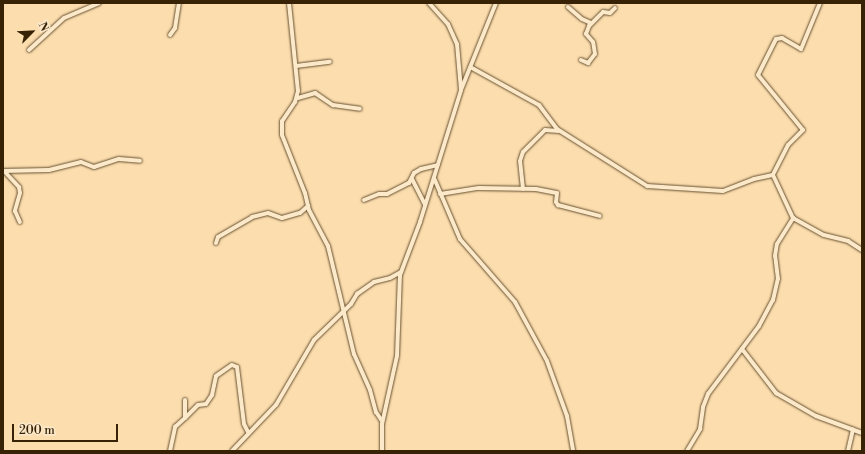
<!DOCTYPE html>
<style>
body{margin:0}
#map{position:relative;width:865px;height:454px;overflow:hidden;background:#fbddae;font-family:"Libre Bodoni",serif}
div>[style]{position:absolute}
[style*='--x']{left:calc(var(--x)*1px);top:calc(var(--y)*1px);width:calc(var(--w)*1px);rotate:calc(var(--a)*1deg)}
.roads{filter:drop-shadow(0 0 1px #685130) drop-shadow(0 0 1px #685130)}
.minor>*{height:4px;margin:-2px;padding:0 2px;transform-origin:2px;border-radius:2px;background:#fce9ca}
span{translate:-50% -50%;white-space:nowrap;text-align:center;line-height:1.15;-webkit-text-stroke:3px #fce9ca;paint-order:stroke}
.frame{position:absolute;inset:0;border:4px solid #372206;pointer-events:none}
.north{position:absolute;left:12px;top:12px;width:40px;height:40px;-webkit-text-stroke:3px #fce9ca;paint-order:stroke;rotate:66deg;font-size:11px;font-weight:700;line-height:16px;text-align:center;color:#372206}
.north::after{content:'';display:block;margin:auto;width:14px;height:18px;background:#372206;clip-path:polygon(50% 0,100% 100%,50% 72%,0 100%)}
.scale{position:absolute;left:12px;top:424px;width:106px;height:18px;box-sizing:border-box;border:2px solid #372206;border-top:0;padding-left:5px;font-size:12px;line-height:14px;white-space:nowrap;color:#372206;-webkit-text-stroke:3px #fce9ca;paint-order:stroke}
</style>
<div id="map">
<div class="roads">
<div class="minor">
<i style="--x:289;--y:3;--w:88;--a:84.2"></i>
<i style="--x:298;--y:91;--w:11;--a:105"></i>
<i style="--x:295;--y:102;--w:23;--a:124"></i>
<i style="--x:282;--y:121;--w:14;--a:90"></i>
<i style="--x:282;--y:135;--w:62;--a:68.4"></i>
<i style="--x:305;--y:193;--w:17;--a:77"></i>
<i style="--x:309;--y:210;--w:41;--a:62.2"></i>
<i style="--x:328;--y:246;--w:111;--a:76.5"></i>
<i style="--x:354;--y:354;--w:39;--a:66"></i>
<i style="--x:370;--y:390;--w:23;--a:75"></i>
<i style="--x:376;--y:412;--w:11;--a:56"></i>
<i style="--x:429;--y:3;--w:28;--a:48"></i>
<i style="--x:448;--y:24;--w:22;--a:66"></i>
<i style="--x:457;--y:44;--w:46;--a:85"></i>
<i style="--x:820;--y:3;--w:50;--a:112.4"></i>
<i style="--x:801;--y:49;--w:22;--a:-150"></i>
<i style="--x:782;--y:38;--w:6;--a:171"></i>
<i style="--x:776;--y:39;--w:40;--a:116.6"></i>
<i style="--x:758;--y:75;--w:71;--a:50.7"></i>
<i style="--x:803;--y:130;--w:21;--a:135"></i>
<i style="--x:788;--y:145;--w:34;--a:117"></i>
<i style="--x:773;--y:175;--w:47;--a:65.1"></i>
<i style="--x:793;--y:218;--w:35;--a:29"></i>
<i style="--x:824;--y:235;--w:25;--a:14"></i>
<i style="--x:848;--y:241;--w:17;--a:33"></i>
<i style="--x:568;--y:7;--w:18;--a:41"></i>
<i style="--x:582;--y:19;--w:10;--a:24"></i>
<i style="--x:170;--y:35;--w:9;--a:-54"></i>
<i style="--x:175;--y:28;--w:25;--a:-81"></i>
<i style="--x:29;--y:50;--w:47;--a:-42.4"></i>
<i style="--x:64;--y:18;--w:38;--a:-23"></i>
<i style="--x:581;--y:60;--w:8;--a:23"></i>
<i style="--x:588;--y:63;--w:11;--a:-52"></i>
<i style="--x:595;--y:54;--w:12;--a:-99"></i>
<i style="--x:593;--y:42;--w:11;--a:-131"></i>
<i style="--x:586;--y:34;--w:9;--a:-69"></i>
<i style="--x:589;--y:26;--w:20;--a:-45"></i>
<i style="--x:603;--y:12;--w:7;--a:8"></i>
<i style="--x:610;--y:13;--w:7;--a:-45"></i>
<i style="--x:296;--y:66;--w:34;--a:-7"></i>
<i style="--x:472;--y:68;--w:77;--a:28.9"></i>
<i style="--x:539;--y:105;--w:30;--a:53"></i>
<i style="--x:557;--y:129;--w:107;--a:32.3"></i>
<i style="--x:647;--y:186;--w:76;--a:3.8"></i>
<i style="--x:723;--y:191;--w:33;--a:-21"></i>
<i style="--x:754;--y:179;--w:19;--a:-12"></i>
<i style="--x:298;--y:98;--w:18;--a:-16"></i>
<i style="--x:315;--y:93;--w:22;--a:34"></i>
<i style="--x:333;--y:105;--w:27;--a:8"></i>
<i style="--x:3;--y:171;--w:46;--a:-1.2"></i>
<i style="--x:49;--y:170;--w:33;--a:-14"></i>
<i style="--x:81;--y:162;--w:14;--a:21"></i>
<i style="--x:94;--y:167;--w:26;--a:-18"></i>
<i style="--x:119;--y:159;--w:21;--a:5"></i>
<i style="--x:5;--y:172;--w:21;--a:47"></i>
<i style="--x:19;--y:187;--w:6;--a:81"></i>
<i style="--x:20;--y:193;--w:19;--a:106"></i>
<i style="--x:15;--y:211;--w:12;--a:66"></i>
<i style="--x:434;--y:178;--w:66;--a:66.9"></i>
<i style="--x:460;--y:239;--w:84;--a:48.9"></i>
<i style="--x:515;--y:302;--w:67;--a:61.5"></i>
<i style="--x:547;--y:361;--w:59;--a:70"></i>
<i style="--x:567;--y:416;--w:36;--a:80"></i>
<i style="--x:412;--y:179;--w:29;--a:63"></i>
<i style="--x:523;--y:189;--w:28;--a:-96"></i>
<i style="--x:520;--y:161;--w:9;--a:-72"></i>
<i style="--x:523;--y:152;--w:31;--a:-45"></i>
<i style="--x:545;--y:130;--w:14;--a:4"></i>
<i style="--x:440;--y:194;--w:39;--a:-9"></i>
<i style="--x:479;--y:188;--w:57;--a:1"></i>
<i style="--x:536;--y:189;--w:21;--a:11"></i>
<i style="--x:557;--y:193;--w:9;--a:96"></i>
<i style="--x:556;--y:202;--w:4;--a:56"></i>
<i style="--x:558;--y:205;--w:43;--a:14.7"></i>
<i style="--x:364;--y:200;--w:16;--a:-22"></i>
<i style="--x:379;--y:194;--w:8;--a:0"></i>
<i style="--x:387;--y:194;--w:25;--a:-27"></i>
<i style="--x:409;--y:183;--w:11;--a:-63"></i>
<i style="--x:414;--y:173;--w:8;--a:-30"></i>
<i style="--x:421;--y:169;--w:17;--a:-13"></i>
<i style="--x:216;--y:243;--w:6;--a:-72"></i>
<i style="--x:218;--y:237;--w:39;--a:-30"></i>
<i style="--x:252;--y:217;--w:16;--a:-14"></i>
<i style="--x:268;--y:213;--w:15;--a:20"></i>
<i style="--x:282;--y:218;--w:19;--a:-16"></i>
<i style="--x:300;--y:213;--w:11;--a:-41"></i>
<i style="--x:742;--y:349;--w:56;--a:52.3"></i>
<i style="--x:776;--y:393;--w:46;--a:29.9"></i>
<i style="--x:816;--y:416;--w:49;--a:20.3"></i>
<i style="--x:185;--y:418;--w:18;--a:-45"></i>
<i style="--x:198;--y:405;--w:8;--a:-7"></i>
<i style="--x:206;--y:404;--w:11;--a:-56"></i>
<i style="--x:212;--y:395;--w:19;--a:-78"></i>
<i style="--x:216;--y:376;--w:19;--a:-35"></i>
<i style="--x:232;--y:365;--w:5;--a:22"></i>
<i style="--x:237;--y:367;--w:57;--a:83"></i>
<i style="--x:244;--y:424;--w:9;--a:63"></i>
<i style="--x:170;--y:451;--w:25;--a:-78"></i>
<i style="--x:175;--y:427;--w:13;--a:-42"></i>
<i style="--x:185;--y:418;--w:18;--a:-90"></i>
<i style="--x:232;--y:451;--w:64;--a:-46.3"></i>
<i style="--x:276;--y:405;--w:75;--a:-59.7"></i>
<i style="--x:314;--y:340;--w:52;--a:-44.2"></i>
<i style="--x:351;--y:304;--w:12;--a:-59"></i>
<i style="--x:357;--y:294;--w:21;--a:-35"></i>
<i style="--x:374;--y:282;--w:16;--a:-14"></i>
<i style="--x:390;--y:278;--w:13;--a:-29"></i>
<i style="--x:382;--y:451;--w:27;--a:-90"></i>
<i style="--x:382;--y:424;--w:70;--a:-77.6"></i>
<i style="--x:397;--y:356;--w:81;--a:-87.9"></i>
<i style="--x:400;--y:275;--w:57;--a:-69.3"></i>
<i style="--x:420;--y:222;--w:138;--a:-72.7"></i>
<i style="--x:461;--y:90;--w:94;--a:-68.1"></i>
<i style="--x:687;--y:451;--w:26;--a:-59"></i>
<i style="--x:700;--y:429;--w:22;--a:-82"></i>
<i style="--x:703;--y:407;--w:14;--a:-69"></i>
<i style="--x:708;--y:394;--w:85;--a:-53.1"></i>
<i style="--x:759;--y:326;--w:30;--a:-62"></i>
<i style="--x:773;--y:300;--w:22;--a:-77"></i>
<i style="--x:778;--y:279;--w:23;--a:-97"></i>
<i style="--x:775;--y:256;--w:12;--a:-81"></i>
<i style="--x:777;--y:244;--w:31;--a:-58"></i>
<i style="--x:848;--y:451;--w:22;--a:-77"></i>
</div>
</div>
<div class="frame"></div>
<div class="north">N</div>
<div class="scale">200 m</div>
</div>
